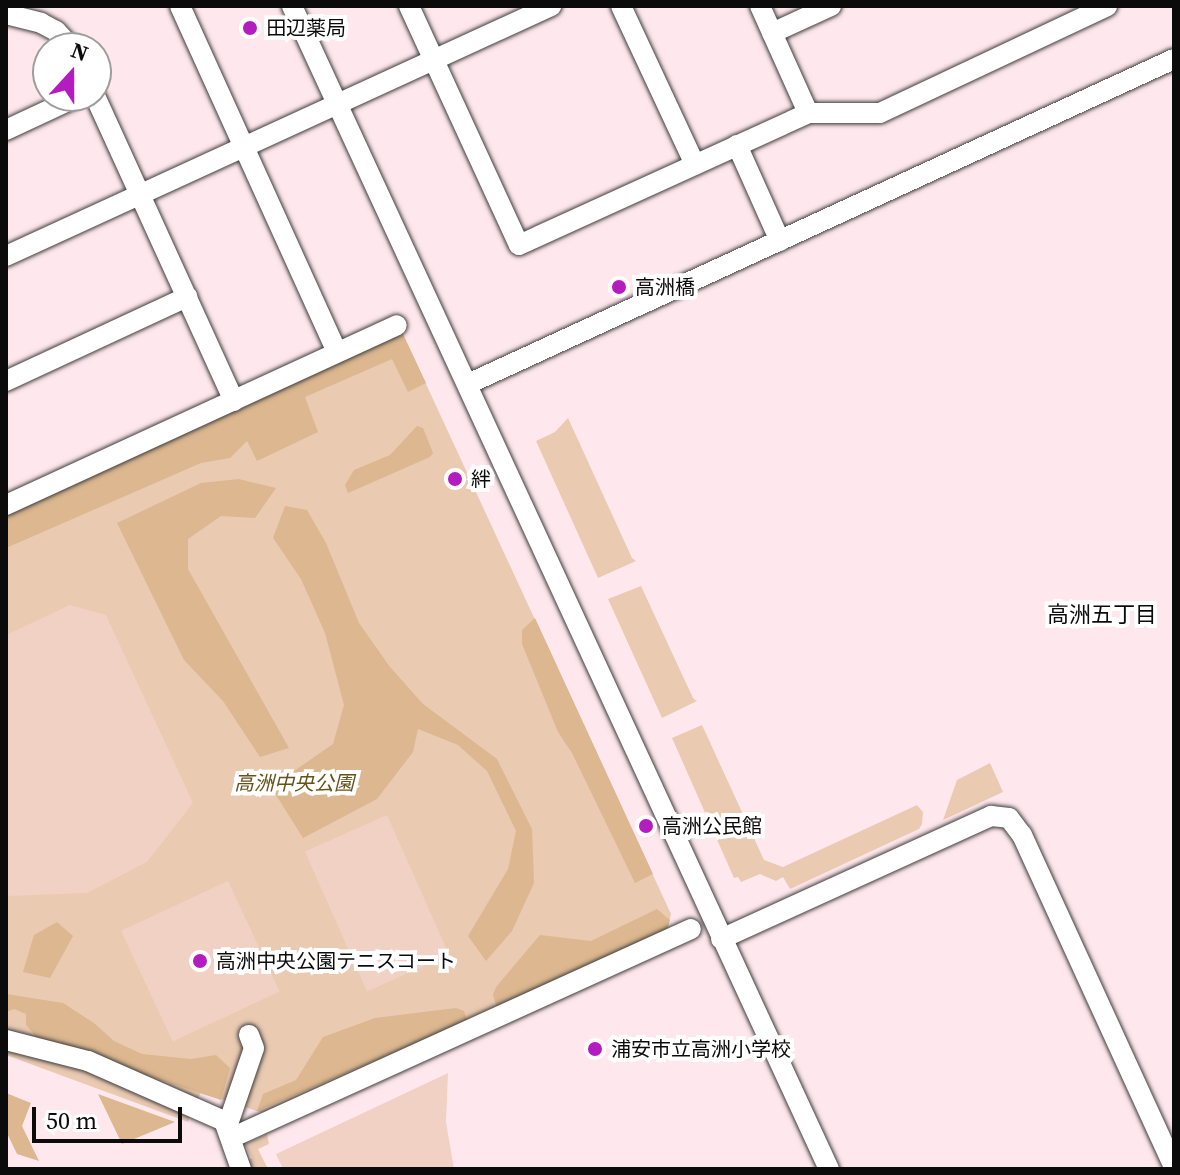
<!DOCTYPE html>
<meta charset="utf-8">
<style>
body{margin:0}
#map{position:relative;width:1180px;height:1175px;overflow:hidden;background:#ffe8ed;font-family:"Source Serif 4","Noto Sans JP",serif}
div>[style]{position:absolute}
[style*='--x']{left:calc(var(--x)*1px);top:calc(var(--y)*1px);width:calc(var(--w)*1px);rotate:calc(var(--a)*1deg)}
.green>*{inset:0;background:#eacab1}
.forest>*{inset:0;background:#dcb78f}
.pitch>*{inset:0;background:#f1d1c3;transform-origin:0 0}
.roads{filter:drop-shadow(0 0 2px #3e3e3e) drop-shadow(0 0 2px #3e3e3e)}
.minor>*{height:20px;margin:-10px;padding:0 10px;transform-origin:10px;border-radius:10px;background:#fff}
.dots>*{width:22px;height:22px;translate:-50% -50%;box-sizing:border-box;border:4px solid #fff;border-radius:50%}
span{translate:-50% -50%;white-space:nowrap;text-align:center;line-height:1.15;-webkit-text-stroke:8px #fff;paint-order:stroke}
.poi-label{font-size:20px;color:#0b0b0b}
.left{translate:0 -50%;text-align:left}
.park-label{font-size:20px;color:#645219;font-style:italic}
.neighbourhood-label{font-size:22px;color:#0b0b0b}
.frame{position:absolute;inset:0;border:8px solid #0b0b0b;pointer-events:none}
.north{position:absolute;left:32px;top:32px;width:80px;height:80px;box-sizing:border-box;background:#fff;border:2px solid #9d9d9d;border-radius:50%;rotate:21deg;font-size:22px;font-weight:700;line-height:32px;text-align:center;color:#0b0b0b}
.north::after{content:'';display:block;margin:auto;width:28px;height:36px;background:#b31dc0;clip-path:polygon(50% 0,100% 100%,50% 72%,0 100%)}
.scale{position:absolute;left:32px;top:1107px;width:150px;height:36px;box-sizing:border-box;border:4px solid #0b0b0b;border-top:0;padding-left:10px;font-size:24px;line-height:28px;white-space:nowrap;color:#0b0b0b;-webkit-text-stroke:6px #fff;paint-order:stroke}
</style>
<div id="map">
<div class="green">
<i style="clip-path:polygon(402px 332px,671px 914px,667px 931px,263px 1113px,201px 1092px,197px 1101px,6px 1034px,6px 515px)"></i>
<i style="clip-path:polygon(568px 418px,632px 558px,636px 561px,598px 578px,536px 441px,555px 432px)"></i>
<i style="clip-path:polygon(641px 586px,693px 698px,697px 701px,662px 718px,608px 599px)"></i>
<i style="clip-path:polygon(702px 725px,764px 860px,783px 867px,917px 805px,923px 812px,922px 824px,919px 829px,790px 889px,783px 877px,776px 881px,760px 874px,741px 882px,738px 877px,734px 878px,672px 738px)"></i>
<i style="clip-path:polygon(990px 763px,1003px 792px,943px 820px,957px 780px)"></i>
<i style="clip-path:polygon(6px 1047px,60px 1059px,191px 1114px,188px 1122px,6px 1055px)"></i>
<i style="clip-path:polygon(267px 1134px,269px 1144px,258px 1149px,268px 1169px,248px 1169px,245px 1162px,252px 1158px,245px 1144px)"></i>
</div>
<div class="forest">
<i style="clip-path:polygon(402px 332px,426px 383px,408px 392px,392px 359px,305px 397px,318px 432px,257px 461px,247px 441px,230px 458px,201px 463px,6px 548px,6px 515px)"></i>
<i style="clip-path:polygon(417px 426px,423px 428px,433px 453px,430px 457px,348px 493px,345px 485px,354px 470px,390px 455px)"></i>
<i style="clip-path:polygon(239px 479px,276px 488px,255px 518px,221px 516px,188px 539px,188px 569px,289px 748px,260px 757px,223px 701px,184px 660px,117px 523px,201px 483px)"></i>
<i style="clip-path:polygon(285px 506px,307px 510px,326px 543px,359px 623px,390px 667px,423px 704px,497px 759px,532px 829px,534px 883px,512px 931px,486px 961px,468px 936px,508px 869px,516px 831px,487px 771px,458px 745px,418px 729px,413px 752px,377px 799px,303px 838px,271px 787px,333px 744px,344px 705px,325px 633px,301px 579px,273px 538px)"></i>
<i style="clip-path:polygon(535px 618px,653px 874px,635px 883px,572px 753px,558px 732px,522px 644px,522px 630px)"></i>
<i style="clip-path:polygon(657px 909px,670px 920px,667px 931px,497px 1008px,493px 995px,496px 987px,540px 935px,591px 941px)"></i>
<i style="clip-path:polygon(57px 922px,73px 936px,50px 978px,23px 972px,34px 935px)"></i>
<i style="clip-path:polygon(6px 994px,63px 1003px,94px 1023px,114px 1041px,142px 1054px,191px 1059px,216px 1055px,230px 1068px,221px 1100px,39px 1040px,26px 1025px,26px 1014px,14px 1009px,6px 1012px)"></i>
<i style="clip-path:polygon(456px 1008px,464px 1011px,467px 1021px,257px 1111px,263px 1094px,296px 1080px,323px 1037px,375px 1018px)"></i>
<i style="clip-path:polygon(6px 1093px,31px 1103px,22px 1126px,39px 1161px,17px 1154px,6px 1131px)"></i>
<i style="clip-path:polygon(98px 1094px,175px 1122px,122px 1144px)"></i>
</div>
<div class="pitch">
<i style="clip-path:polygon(70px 605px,106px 615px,193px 803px,147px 862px,87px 893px,9px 896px,6px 894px,6px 635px)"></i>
<i style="left:387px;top:815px;width:153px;height:90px;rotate:66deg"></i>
<i style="left:228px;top:881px;width:122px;height:118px;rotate:65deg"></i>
<i style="clip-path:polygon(448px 1073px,446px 1122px,454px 1169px,283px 1169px,276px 1154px)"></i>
</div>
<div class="roads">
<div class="minor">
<i style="--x:180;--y:6;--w:380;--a:65.6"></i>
<i style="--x:292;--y:6;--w:1281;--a:65.22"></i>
<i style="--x:409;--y:6;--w:263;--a:65.3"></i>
<i style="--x:519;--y:245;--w:318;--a:-24.5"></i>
<i style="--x:808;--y:113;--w:72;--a:0"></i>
<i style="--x:880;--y:113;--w:251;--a:-25.2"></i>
<i style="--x:621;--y:6;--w:175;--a:65"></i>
<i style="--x:760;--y:6;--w:117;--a:65.8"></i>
<i style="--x:6;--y:14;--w:36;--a:14"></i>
<i style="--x:41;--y:23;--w:17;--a:28"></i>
<i style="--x:56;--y:31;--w:23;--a:47"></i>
<i style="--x:772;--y:33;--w:65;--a:-24.6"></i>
<i style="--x:95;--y:96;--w:335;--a:65.5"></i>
<i style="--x:6;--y:130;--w:81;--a:-25"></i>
<i style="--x:737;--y:145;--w:105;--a:65.9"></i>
<i style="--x:6;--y:256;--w:600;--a:-24.64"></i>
<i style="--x:6;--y:381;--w:200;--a:-24.9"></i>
<i style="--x:468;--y:384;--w:777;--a:-24.72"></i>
<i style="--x:6;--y:505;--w:430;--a:-24.7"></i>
<i style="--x:721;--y:939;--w:297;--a:-24.5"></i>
<i style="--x:991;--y:816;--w:18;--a:6"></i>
<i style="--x:1009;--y:818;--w:21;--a:53"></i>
<i style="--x:1022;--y:835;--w:365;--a:65.4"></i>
<i style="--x:6;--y:1040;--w:85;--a:14.4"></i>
<i style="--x:88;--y:1061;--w:149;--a:23.8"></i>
<i style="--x:224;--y:1121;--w:51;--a:70.5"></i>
<i style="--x:227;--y:1127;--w:83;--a:-71.1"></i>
<i style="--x:254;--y:1048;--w:14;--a:-111"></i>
<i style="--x:231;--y:1138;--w:505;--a:-24.43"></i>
</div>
</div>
<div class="dots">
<i style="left:250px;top:28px;background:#b31dc0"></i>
<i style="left:619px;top:287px;background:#b31dc0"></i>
<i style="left:455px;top:479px;background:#b31dc0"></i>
<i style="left:646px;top:826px;background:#b31dc0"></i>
<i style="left:200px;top:961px;background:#b31dc0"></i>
<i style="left:595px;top:1049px;background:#b31dc0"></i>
</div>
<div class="poi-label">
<span class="left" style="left:266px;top:28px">田辺薬局</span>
<span class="left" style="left:635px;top:287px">高洲橋</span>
<span class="left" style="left:471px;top:479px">絆</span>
<span class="left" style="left:662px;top:826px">高洲公民館</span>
<span class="left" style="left:216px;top:961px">高洲中央公園テニスコート</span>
<span class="left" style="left:611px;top:1049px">浦安市立高洲小学校</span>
</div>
<div class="park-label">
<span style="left:294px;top:783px">高洲中央公園</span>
</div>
<div class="neighbourhood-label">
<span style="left:1102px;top:615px">高洲五丁目</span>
</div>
<div class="frame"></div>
<div class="north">N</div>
<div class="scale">50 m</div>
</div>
